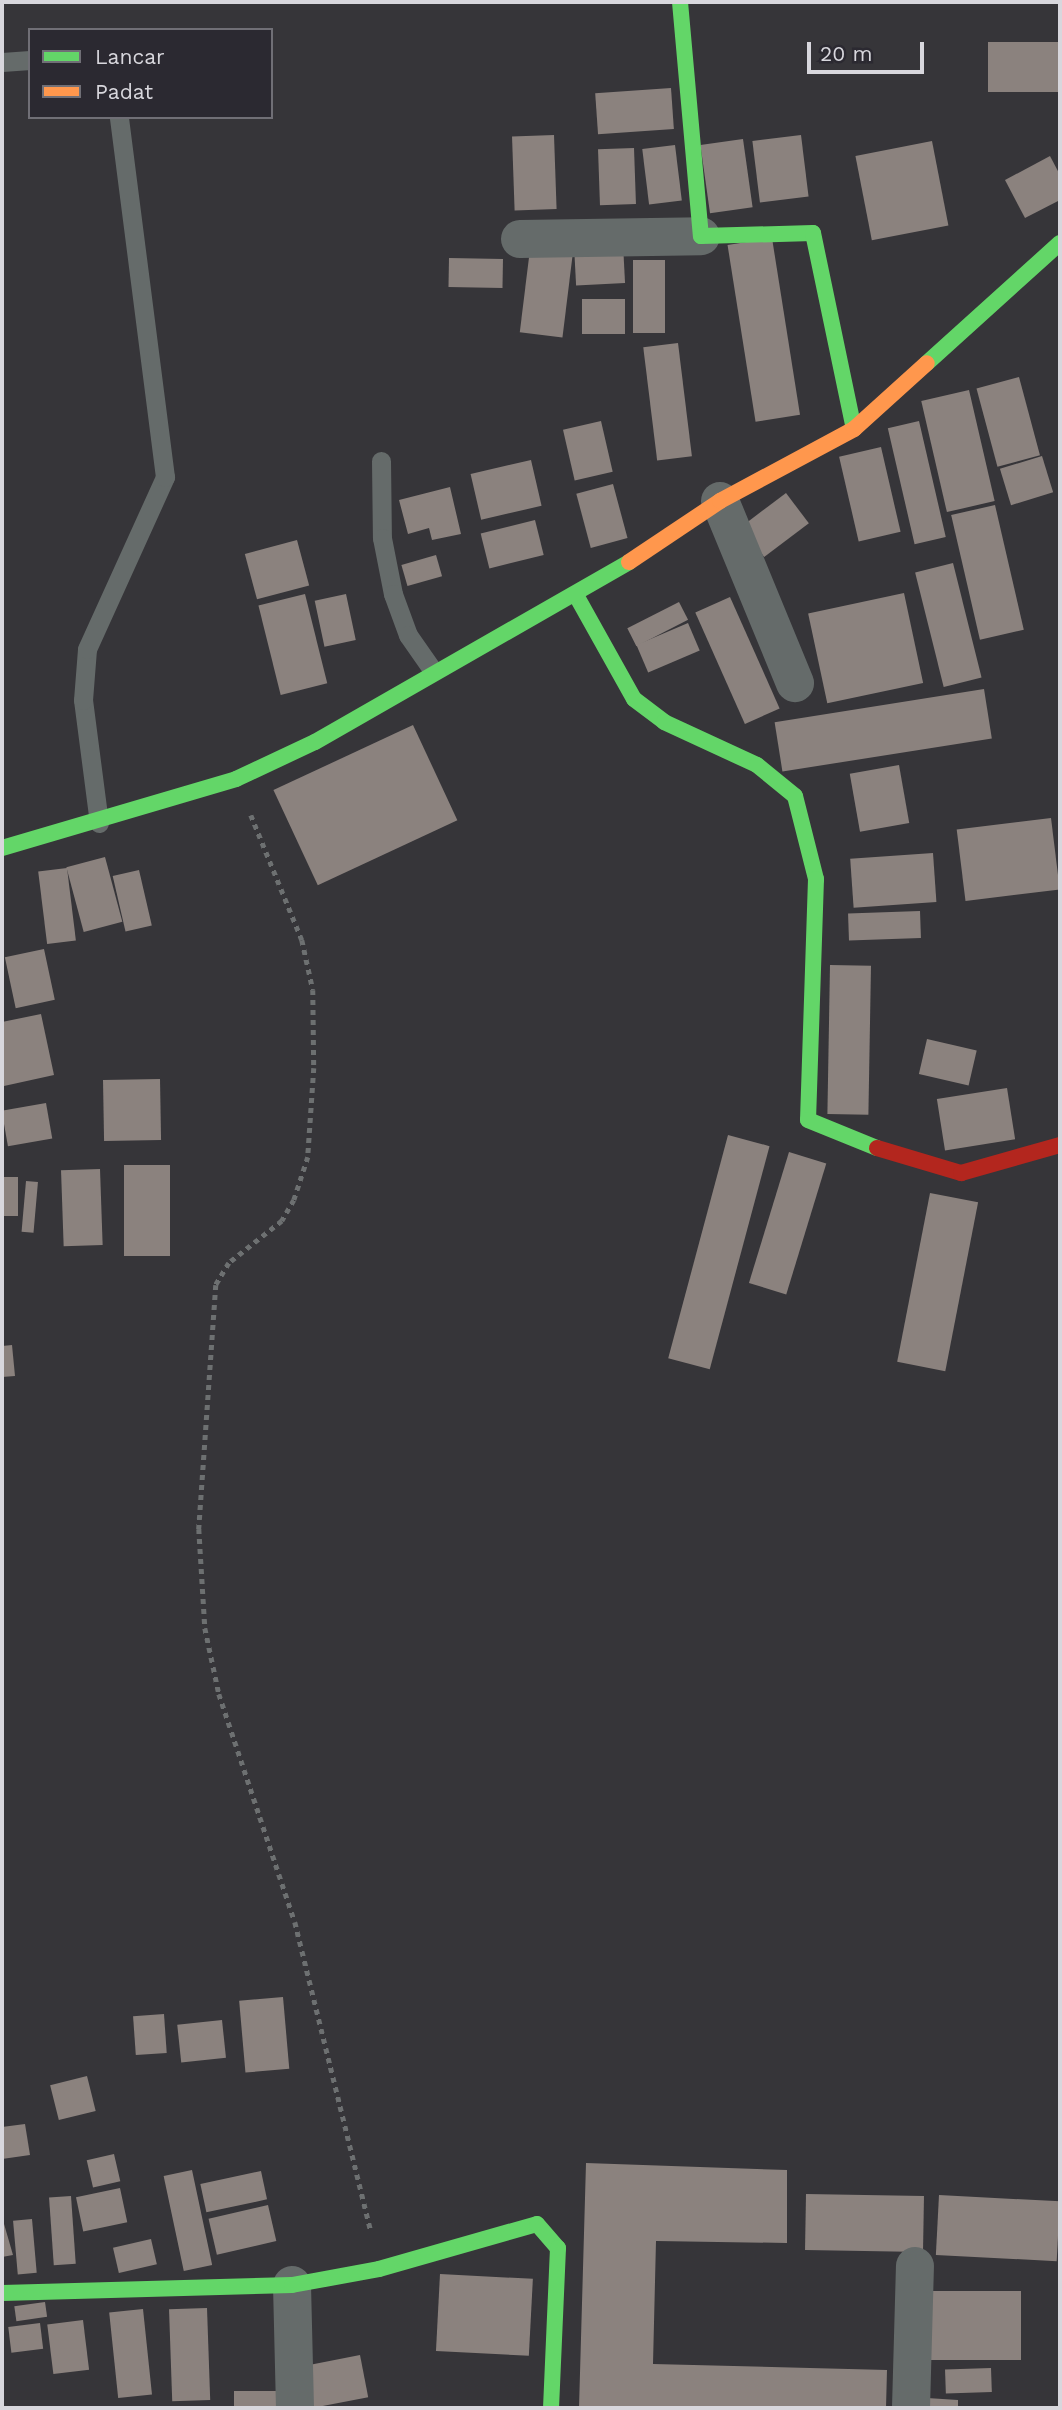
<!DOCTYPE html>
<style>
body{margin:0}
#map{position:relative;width:1062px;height:2410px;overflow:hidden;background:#363539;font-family:"Work Sans",sans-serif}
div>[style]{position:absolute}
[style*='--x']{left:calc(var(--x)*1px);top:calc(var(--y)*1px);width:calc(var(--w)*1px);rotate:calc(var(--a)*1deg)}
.building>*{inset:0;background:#8b827e;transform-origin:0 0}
.path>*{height:4.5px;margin-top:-2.25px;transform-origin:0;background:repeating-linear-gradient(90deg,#6d7071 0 5px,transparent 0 10px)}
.lane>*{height:19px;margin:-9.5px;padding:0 9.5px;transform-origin:9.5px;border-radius:9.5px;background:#656b6a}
.street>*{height:38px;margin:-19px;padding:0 19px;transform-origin:19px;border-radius:19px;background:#656b6a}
.fast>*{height:16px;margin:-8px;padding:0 8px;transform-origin:8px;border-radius:8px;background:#63d668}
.slow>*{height:16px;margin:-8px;padding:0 8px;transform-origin:8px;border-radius:8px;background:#ff974d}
.jam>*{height:16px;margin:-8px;padding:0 8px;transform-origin:8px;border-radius:8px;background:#b3261e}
span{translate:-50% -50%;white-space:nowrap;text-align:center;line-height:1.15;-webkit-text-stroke:7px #2b2931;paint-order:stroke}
.frame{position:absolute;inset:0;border:4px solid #d8d7dd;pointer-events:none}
.legend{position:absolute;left:28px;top:28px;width:245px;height:91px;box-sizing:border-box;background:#2b2931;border:2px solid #706f76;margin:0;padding:9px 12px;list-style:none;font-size:21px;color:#d8d7dd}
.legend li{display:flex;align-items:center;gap:14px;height:35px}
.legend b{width:35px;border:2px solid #706f76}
.scale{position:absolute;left:807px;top:42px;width:117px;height:32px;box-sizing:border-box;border:4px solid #d8d7dd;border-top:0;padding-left:9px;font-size:21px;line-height:24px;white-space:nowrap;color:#d8d7dd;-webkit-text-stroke:5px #2b2931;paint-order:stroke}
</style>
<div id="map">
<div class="building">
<i style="left:1060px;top:42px;width:50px;height:72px;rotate:90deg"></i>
<i style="left:671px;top:88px;width:41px;height:76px;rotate:86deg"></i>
<i style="left:554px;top:135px;width:74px;height:42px;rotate:88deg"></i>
<i style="left:801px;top:135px;width:62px;height:49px;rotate:83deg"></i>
<i style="left:743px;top:139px;width:69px;height:43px;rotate:82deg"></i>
<i style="left:932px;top:141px;width:86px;height:78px;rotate:79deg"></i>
<i style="left:675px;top:145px;width:56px;height:33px;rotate:83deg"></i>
<i style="left:634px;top:148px;width:56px;height:36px;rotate:88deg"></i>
<i style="clip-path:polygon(1050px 156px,1060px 175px,1060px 200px,1025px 218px,1005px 180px)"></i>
<i style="left:772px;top:238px;width:179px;height:45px;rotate:81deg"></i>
<i style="left:531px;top:241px;width:43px;height:92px;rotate:7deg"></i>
<i style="left:623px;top:244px;width:39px;height:49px;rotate:87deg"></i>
<i style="left:449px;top:258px;width:54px;height:29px;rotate:1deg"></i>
<i style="left:633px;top:260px;width:32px;height:73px"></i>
<i style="left:582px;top:299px;width:43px;height:35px"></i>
<i style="left:678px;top:343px;width:114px;height:35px;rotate:83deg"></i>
<i style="left:1019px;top:377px;width:81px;height:44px;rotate:75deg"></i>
<i style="left:969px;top:390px;width:114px;height:49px;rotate:77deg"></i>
<i style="left:601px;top:421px;width:52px;height:39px;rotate:77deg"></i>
<i style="left:919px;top:421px;width:119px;height:32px;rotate:77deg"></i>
<i style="left:881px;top:447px;width:87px;height:43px;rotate:77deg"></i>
<i style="left:1042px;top:456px;width:38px;height:44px;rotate:73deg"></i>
<i style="left:531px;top:460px;width:47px;height:62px;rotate:77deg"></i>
<i style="left:613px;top:484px;width:56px;height:38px;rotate:75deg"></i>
<i style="clip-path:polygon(450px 487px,461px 534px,432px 540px,429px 528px,408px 534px,399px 500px)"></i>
<i style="left:786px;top:493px;width:38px;height:56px;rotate:53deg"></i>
<i style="left:995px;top:505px;width:128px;height:45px;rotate:77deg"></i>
<i style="left:535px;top:520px;width:36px;height:56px;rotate:76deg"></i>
<i style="left:297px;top:540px;width:47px;height:54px;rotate:75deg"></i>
<i style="left:436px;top:555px;width:22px;height:36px;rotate:74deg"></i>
<i style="left:953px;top:563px;width:118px;height:39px;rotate:76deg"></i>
<i style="left:904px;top:593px;width:92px;height:98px;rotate:78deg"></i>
<i style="left:305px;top:594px;width:92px;height:48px;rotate:76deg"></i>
<i style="left:346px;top:594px;width:47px;height:32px;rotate:78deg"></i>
<i style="left:730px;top:597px;width:122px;height:38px;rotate:66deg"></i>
<i style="left:679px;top:602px;width:20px;height:58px;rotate:63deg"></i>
<i style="left:688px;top:623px;width:30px;height:56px;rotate:67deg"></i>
<i style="left:984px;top:689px;width:50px;height:212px;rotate:81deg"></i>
<i style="left:413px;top:725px;width:105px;height:154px;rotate:65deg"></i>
<i style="left:899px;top:765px;width:59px;height:50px;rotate:80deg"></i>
<i style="left:1051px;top:818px;width:72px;height:95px;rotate:83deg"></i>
<i style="left:933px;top:853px;width:49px;height:83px;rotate:86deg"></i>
<i style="left:105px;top:857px;width:67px;height:40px;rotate:75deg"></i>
<i style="left:67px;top:868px;width:73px;height:29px;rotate:83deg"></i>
<i style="left:139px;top:870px;width:57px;height:27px;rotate:77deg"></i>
<i style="left:920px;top:911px;width:27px;height:72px;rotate:88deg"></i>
<i style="left:44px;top:949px;width:52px;height:40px;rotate:78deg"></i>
<i style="left:830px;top:965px;width:41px;height:149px;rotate:1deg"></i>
<i style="clip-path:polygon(41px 1014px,54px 1075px,4px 1086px,2px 1022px)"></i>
<i style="left:927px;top:1039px;width:51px;height:36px;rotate:13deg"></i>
<i style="left:160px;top:1079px;width:61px;height:57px;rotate:89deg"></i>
<i style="left:1007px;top:1088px;width:52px;height:71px;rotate:81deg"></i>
<i style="left:46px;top:1103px;width:36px;height:45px;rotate:80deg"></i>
<i style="left:728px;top:1135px;width:43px;height:231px;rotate:15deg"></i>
<i style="left:789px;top:1152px;width:39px;height:137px;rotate:17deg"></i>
<i style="left:124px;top:1165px;width:46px;height:91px"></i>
<i style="left:100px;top:1169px;width:76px;height:39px;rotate:88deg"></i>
<i style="left:2px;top:1177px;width:16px;height:39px"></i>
<i style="left:26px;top:1181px;width:12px;height:51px;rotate:5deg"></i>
<i style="left:930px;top:1193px;width:49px;height:172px;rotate:11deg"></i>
<i style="clip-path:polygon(12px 1345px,15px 1376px,2px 1377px,2px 1346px)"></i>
<i style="left:283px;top:1997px;width:72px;height:44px;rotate:85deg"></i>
<i style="left:164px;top:2014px;width:39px;height:31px;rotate:86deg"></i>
<i style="left:222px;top:2020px;width:38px;height:45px;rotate:84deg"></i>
<i style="left:87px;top:2076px;width:36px;height:38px;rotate:76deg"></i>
<i style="clip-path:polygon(25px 2124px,30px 2155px,2px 2159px,2px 2127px)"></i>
<i style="left:114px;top:2154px;width:28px;height:28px;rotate:77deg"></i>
<i style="clip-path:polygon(586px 2163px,787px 2170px,787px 2243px,656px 2241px,653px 2364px,887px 2370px,886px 2408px,579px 2408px)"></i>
<i style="left:192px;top:2170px;width:97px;height:29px;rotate:78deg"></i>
<i style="left:261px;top:2171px;width:29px;height:62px;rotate:78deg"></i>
<i style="left:120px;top:2188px;width:35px;height:45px;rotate:78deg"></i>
<i style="left:806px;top:2194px;width:118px;height:56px;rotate:1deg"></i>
<i style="left:939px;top:2195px;width:121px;height:60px;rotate:3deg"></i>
<i style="left:71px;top:2196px;width:68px;height:22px;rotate:86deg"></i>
<i style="left:268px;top:2205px;width:37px;height:61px;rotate:77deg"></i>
<i style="clip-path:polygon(2px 2217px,13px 2255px,2px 2257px)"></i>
<i style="left:32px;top:2219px;width:54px;height:19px;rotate:85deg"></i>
<i style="left:151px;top:2239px;width:26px;height:39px;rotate:77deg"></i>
<i style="left:440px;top:2274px;width:93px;height:77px;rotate:3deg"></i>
<i style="left:922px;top:2291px;width:99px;height:69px"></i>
<i style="left:45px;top:2302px;width:15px;height:31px;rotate:82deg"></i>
<i style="left:207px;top:2308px;width:92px;height:38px;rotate:88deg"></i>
<i style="left:143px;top:2309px;width:86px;height:34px;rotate:84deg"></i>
<i style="left:83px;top:2320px;width:50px;height:36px;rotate:83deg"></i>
<i style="left:40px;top:2323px;width:26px;height:32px;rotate:83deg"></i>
<i style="left:360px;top:2355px;width:43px;height:57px;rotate:79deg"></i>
<i style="left:991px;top:2368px;width:24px;height:46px;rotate:88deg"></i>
<i style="left:234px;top:2391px;width:43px;height:17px"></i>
<i style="clip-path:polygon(927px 2398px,958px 2400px,958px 2408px,926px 2408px)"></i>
</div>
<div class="path">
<i style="--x:251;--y:815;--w:135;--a:67.8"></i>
<i style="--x:302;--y:940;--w:51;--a:77.6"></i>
<i style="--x:313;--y:990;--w:78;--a:89.3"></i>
<i style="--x:314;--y:1068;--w:89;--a:93.9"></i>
<i style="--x:308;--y:1157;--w:45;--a:108"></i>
<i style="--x:294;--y:1200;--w:24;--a:120"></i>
<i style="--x:282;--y:1221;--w:68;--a:141.6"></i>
<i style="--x:229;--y:1263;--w:26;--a:121"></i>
<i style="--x:216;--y:1285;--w:245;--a:94"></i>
<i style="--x:199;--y:1529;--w:99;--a:86.5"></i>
<i style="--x:205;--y:1628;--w:67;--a:78"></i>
<i style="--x:219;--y:1694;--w:240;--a:71.6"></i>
<i style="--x:295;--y:1922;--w:318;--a:76.2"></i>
</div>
<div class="lane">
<i style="--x:2;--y:62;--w:28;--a:-4"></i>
<i style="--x:381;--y:461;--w:77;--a:89.3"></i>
<i style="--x:382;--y:538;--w:57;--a:78.9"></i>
<i style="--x:393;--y:594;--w:44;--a:69.9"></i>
<i style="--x:408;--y:635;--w:40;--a:55.1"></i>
<i style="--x:99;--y:823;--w:124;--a:-97.4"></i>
<i style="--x:83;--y:700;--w:51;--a:-85.5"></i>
<i style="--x:87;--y:649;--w:189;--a:-65.6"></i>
<i style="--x:165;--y:477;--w:363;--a:-97.3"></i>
</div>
<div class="street">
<i style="--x:520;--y:239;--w:181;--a:-0.9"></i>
<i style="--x:720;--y:501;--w:197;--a:67.6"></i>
<i style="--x:292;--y:2285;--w:123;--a:88.6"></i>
<i style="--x:911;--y:2408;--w:142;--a:-88.4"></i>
</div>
<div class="fast">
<i style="--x:680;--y:2;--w:235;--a:84.9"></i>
<i style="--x:701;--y:236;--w:112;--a:-1.5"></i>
<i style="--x:813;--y:233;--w:200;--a:78.2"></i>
<i style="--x:927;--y:363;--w:179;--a:-42.1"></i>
<i style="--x:577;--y:597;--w:117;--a:60.8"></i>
<i style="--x:634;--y:699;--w:38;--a:37"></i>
<i style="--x:664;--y:722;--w:102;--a:24.8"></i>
<i style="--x:757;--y:765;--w:49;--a:39.2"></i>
<i style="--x:795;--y:796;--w:86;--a:75.8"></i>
<i style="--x:816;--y:879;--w:241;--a:91.9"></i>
<i style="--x:808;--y:1120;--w:74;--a:22.1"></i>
<i style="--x:2;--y:848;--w:244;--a:-16.4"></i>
<i style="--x:236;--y:779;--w:87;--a:-25.1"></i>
<i style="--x:315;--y:742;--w:362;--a:-29.8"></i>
<i style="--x:2;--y:2293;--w:290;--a:-1.6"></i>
<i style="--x:292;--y:2285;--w:88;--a:-10.4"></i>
<i style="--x:379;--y:2269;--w:164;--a:-15.9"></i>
<i style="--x:537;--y:2224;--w:32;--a:49"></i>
<i style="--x:558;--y:2248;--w:160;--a:92.5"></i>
</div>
<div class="slow">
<i style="--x:629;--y:562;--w:110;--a:-33.8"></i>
<i style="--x:720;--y:501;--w:152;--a:-28.2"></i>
<i style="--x:854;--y:429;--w:98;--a:-42.1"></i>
</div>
<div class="jam">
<i style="--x:877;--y:1148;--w:88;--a:16.6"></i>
<i style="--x:961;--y:1173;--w:103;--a:-15.8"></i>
</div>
<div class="frame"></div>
<ul class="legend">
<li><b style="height:9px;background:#63d668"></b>Lancar</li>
<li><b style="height:9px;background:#ff974d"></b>Padat</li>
</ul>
<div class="scale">20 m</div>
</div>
